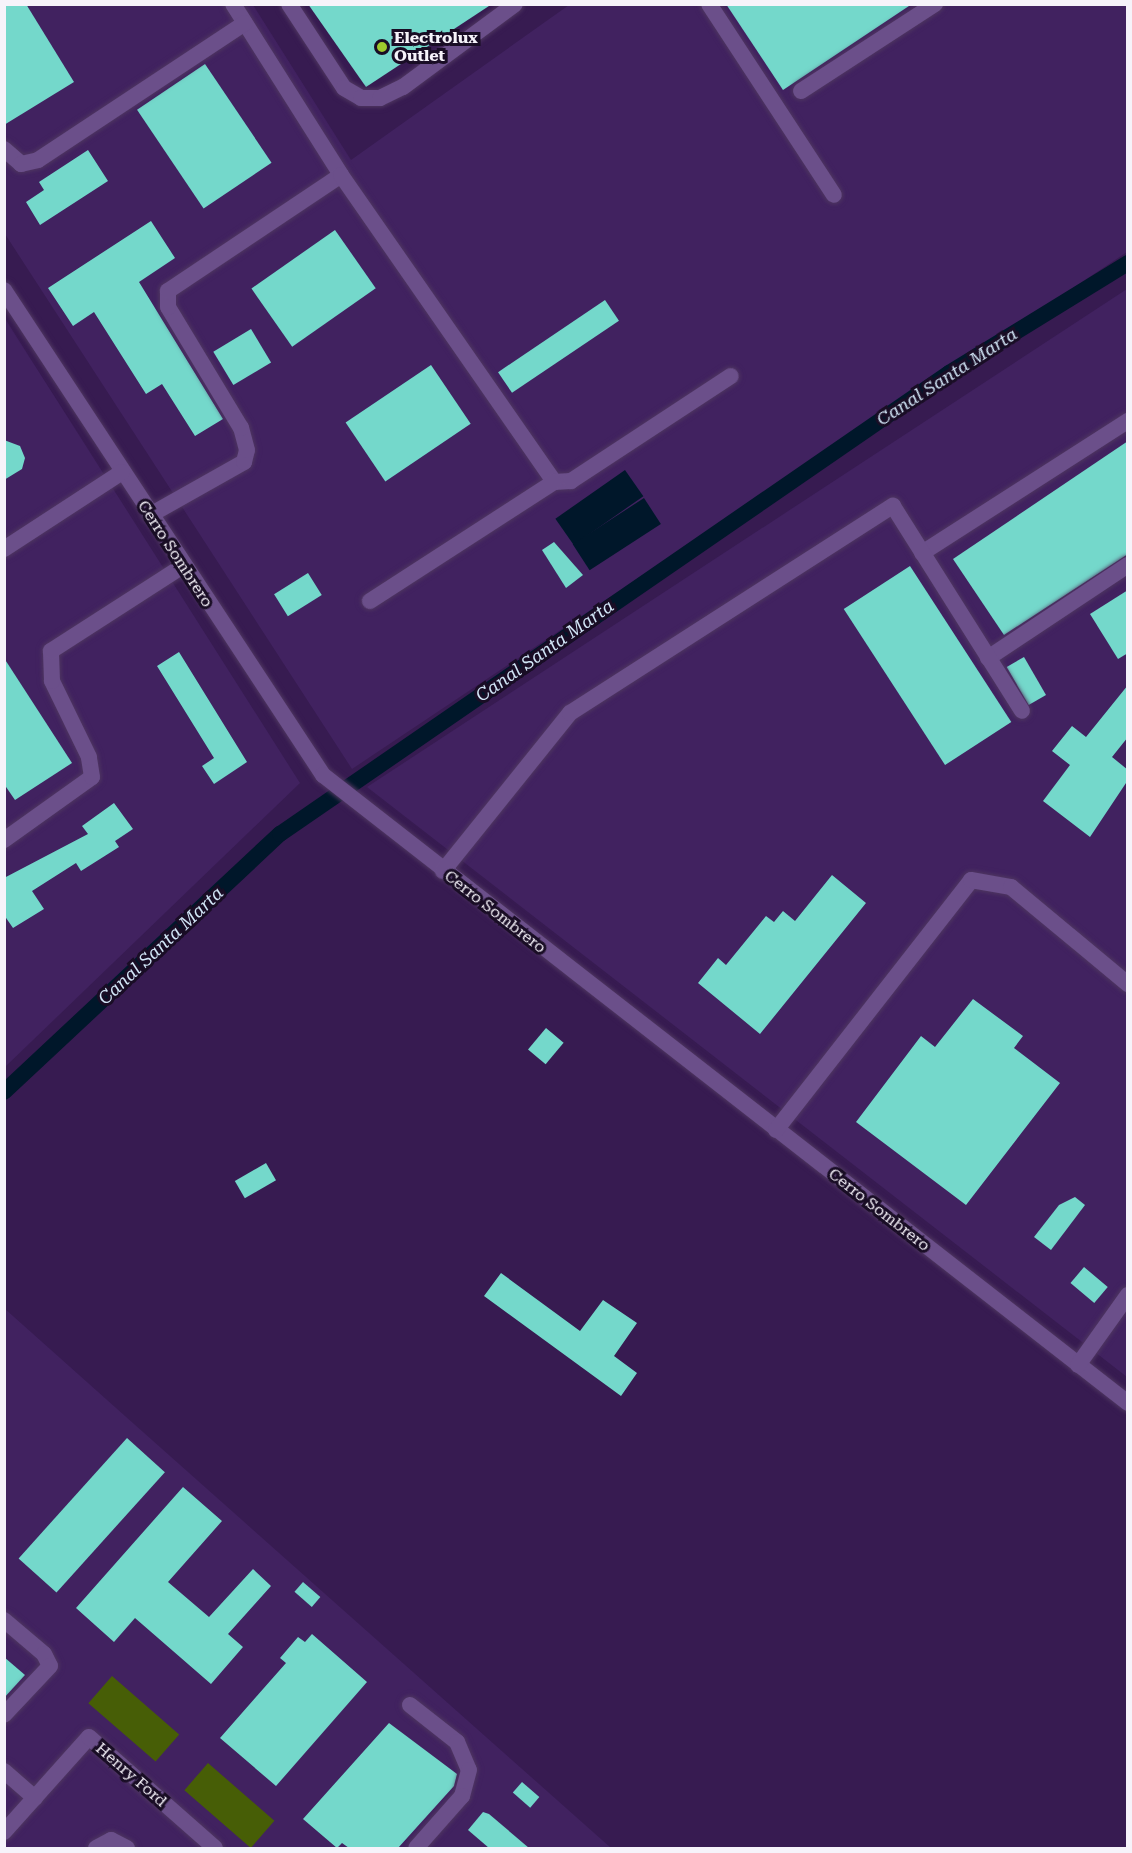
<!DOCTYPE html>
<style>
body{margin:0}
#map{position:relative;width:1132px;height:1853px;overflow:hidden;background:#371b51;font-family:"Roboto Serif",serif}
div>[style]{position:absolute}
.built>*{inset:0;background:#412260}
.green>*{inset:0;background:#475e06;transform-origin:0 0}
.water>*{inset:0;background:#00172a;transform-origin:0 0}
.canal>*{height:16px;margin:-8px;padding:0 8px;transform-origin:8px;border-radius:8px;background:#00172a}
.building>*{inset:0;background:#74d8cb;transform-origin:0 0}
.roads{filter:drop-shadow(0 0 2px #4e3660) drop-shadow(0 0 2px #4e3660)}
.minor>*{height:16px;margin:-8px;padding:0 8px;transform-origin:8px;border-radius:8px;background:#6b4f8a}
.dots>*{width:16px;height:16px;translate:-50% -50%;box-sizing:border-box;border:3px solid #190d25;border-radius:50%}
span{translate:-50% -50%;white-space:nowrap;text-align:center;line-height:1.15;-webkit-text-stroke:6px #190d25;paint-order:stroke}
.poi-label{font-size:16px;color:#f6f3fa;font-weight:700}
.left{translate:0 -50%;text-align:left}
.street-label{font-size:16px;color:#f6f3fa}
.water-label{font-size:18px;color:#d2e6f7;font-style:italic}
.frame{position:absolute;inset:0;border:6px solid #f6f3fa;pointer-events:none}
</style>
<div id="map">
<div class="built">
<div style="clip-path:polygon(5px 5px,253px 5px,351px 160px,569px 5px,1127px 5px,1127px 252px,352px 769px,5px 234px)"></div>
<div style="clip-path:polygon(1127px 289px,1127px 1377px,367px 787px)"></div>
<div style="clip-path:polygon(4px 317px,300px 783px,5px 1067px,4px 1067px)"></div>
<div style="clip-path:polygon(4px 1308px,125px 1416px,611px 1848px,5px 1848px)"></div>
</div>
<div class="green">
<div style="left:112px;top:1676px;width:89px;height:36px;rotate:41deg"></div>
<div style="left:208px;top:1763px;width:88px;height:36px;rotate:41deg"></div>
</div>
<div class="water">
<div style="left:625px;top:470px;width:32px;height:85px;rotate:55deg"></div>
<div style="left:644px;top:498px;width:31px;height:85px;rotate:57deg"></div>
</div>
<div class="canal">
<div style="left:4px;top:1092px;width:378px;rotate:-43.1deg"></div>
<div style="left:280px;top:834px;width:812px;rotate:-34.57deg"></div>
<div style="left:949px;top:373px;width:210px;rotate:-31.6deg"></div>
</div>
<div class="building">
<div style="clip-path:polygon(4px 4px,26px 4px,74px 82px,4px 125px)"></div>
<div style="clip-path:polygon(308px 4px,492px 4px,366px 87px)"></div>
<div style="clip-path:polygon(726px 4px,912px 4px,783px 90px)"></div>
<div style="left:205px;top:64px;width:119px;height:82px;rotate:56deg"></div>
<div style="clip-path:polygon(88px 150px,108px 181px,40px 225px,26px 202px,44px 190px,39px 182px)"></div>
<div style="clip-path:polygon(151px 221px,175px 258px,139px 282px,223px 419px,195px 436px,162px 384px,146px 394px,94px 312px,73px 326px,48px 288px)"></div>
<div style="left:335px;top:230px;width:71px;height:102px;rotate:55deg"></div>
<div style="left:605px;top:300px;width:25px;height:129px;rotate:56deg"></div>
<div style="left:251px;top:329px;width:39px;height:44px;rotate:59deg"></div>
<div style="left:431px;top:365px;width:71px;height:103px;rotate:56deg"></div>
<div style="clip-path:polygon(4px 440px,20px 446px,25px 458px,22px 469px,4px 480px)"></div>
<div style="clip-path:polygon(1128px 441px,1128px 554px,1004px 635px,953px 559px)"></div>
<div style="clip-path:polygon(554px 542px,583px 575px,566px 588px,542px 550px)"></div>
<div style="left:910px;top:566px;width:186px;height:79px;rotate:57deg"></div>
<div style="left:308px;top:573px;width:26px;height:40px;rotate:58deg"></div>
<div style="clip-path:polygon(1128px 590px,1128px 653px,1118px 659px,1090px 614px)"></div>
<div style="clip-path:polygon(179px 652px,247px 762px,214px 784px,202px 766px,214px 758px,157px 666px)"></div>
<div style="left:1024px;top:657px;width:44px;height:20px;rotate:60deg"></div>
<div style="clip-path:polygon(4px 658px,72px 763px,15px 800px,4px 784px)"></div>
<div style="clip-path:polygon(1128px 685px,1128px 737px,1112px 757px,1128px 770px,1128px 780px,1090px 837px,1043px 801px,1070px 765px,1052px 751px,1072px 726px,1086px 737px)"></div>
<div style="clip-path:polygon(114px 803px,133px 829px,115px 841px,119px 847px,81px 871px,76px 863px,32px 891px,44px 909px,13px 928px,4px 915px,4px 878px,88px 834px,82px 826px)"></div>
<div style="clip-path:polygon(832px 875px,866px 903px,760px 1034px,698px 983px,718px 958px,726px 965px,766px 916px,774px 922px,783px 911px,795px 921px)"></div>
<div style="clip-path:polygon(973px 999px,1023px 1036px,1014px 1048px,1060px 1083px,966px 1205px,856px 1122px,921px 1036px,935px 1047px)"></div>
<div style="left:546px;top:1028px;width:23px;height:28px;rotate:40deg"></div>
<div style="left:266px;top:1163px;width:20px;height:36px;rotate:60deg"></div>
<div style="clip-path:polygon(1075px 1197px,1085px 1205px,1051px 1250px,1034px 1237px,1059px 1205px)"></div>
<div style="left:1084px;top:1267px;width:31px;height:21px;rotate:40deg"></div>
<div style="clip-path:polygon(501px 1273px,580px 1331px,603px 1300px,637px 1323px,614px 1356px,637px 1373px,621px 1396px,484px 1296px)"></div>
<div style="left:127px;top:1438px;width:51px;height:162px;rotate:42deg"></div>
<div style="clip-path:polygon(183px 1487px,222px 1521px,168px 1582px,209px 1617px,253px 1569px,271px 1586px,228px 1634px,243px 1647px,211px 1684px,135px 1618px,114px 1642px,76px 1608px)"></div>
<div style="left:303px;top:1582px;width:23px;height:13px;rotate:41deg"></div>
<div style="clip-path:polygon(312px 1634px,367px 1682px,276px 1786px,220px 1738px,286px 1663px,280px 1658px,298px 1637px,305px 1642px)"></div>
<div style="clip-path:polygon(4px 1657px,25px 1675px,4px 1698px)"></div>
<div style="clip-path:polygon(389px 1723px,457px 1774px,454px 1786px,398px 1848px,349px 1848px,342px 1843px,337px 1848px,303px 1819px)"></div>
<div style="left:522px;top:1782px;width:23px;height:14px;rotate:41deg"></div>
<div style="clip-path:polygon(483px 1812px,489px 1814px,529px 1848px,489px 1848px,468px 1830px)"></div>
</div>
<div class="roads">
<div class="minor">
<div style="left:233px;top:4px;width:202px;rotate:57.7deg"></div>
<div style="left:289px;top:4px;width:100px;rotate:56.8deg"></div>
<div style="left:344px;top:88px;width:20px;rotate:30deg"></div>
<div style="left:361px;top:98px;width:19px"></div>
<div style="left:380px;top:98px;width:25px;rotate:-26deg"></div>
<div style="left:403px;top:87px;width:139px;rotate:-36.5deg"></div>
<div style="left:709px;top:4px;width:228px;rotate:56.8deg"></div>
<div style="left:801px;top:91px;width:160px;rotate:-33deg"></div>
<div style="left:4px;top:149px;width:23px;rotate:41deg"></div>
<div style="left:21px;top:164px;width:17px;rotate:-13deg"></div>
<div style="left:38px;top:160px;width:248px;rotate:-33.5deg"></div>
<div style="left:4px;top:290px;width:581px;rotate:56.67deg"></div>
<div style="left:323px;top:775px;width:1021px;rotate:37.96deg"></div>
<div style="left:150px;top:515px;width:108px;rotate:-29.4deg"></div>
<div style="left:244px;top:462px;width:12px;rotate:-76deg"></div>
<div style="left:247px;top:450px;width:23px;rotate:-105deg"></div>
<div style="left:241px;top:428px;width:141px;rotate:-121.1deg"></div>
<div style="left:168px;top:307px;width:16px;rotate:-90deg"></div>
<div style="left:168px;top:291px;width:208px;rotate:-33.8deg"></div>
<div style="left:341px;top:175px;width:374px;rotate:55.2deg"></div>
<div style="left:554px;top:482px;width:17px;rotate:-3deg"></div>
<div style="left:571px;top:481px;width:191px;rotate:-33.3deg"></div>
<div style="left:4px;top:549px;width:141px;rotate:-33.1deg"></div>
<div style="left:922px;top:553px;width:245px;rotate:-32.7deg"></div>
<div style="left:370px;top:601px;width:219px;rotate:-32.9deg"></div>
<div style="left:988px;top:658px;width:168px;rotate:-33.6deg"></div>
<div style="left:4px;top:840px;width:108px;rotate:-35.6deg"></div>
<div style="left:92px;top:777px;width:20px;rotate:-99deg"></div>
<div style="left:89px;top:757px;width:85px;rotate:-116deg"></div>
<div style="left:52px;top:681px;width:30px;rotate:-92deg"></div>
<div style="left:51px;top:651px;width:157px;rotate:-32.8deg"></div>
<div style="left:443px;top:871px;width:203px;rotate:-51.2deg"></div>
<div style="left:570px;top:713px;width:384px;rotate:-32.7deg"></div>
<div style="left:893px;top:506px;width:242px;rotate:57.8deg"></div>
<div style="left:776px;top:1130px;width:317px;rotate:-52deg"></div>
<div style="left:971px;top:880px;width:41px;rotate:9.9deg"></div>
<div style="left:1011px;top:887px;width:152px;rotate:39.7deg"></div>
<div style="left:1078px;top:1365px;width:86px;rotate:-54.5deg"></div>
<div style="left:4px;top:1620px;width:52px;rotate:40.4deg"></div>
<div style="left:44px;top:1654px;width:13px;rotate:63deg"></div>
<div style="left:50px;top:1666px;width:67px;rotate:133.2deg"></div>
<div style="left:410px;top:1705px;width:60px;rotate:38.2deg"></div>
<div style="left:457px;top:1742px;width:30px;rotate:67deg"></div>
<div style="left:469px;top:1770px;width:27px;rotate:105deg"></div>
<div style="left:462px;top:1796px;width:69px;rotate:131.5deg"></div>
<div style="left:4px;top:1771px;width:41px;rotate:41.1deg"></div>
<div style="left:4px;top:1832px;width:127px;rotate:-48.2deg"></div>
<div style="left:89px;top:1737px;width:168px;rotate:41.4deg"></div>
<div style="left:96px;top:1848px;width:17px;rotate:-28deg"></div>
<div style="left:111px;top:1840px;width:18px;rotate:27deg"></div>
</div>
</div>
<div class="dots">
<div style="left:382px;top:47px;background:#9eca2e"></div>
</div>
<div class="poi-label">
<span class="left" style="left:394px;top:47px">Electrolux<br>Outlet</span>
</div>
<div class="street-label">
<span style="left:175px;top:554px;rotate:57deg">Cerro Sombrero</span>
<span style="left:495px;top:912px;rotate:38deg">Cerro Sombrero</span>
<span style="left:879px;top:1210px;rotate:38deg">Cerro Sombrero</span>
<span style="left:131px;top:1775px;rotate:41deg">Henry Ford</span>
</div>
<div class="water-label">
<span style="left:947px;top:377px;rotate:-33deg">Canal Santa Marta</span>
<span style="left:545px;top:651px;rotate:-35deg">Canal Santa Marta</span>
<span style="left:161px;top:946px;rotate:-43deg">Canal Santa Marta</span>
</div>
<div class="frame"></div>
</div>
